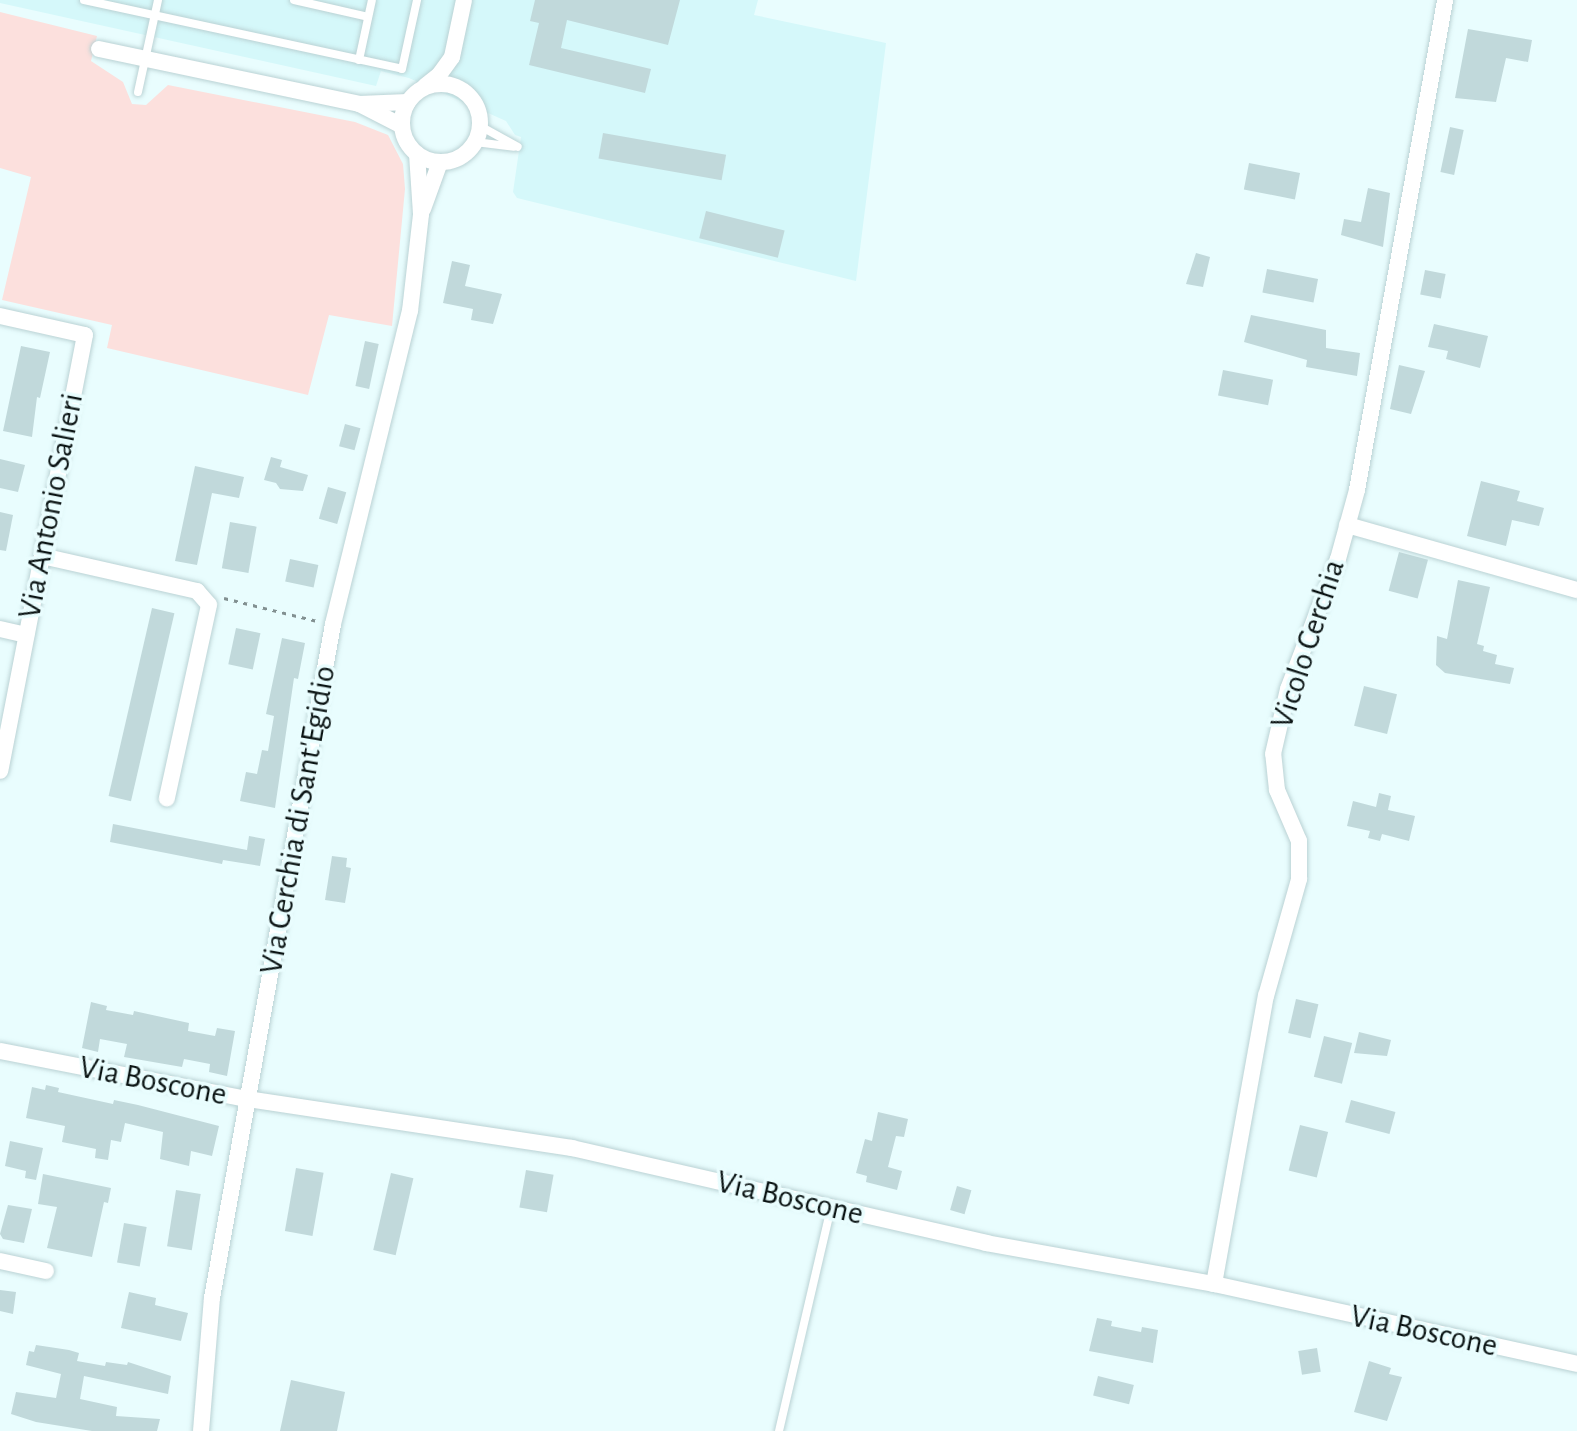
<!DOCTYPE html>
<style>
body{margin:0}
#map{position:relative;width:1577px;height:1431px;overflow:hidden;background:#e9fdfe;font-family:"Alegreya Sans",sans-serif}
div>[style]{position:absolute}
.built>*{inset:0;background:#d5f8fa}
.green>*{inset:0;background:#fce0dd}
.building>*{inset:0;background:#c1d9db;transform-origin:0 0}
.path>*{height:3px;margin-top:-1.5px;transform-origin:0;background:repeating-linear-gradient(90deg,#829091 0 4px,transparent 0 10px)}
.roads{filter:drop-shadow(0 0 2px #bad2d4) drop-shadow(0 0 2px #bad2d4)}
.service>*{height:8px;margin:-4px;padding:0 4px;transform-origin:4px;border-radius:4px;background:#fff}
.minor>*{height:16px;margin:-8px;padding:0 8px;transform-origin:8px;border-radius:8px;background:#fff}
.minor>.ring{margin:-8px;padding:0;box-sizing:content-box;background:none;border:16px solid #fff;border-radius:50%}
span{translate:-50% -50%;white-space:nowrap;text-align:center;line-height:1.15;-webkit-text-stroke:7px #e9fdfe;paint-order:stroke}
.street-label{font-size:32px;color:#0b1414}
</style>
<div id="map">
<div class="built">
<div style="clip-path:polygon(0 0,758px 0,754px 15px,886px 43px,856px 281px,517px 198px,513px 192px,521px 137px,515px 135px,506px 121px,409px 78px,381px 71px,376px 86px,0 3px)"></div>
</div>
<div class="green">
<div style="clip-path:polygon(0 12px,97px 36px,91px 61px,123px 82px,132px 104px,146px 105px,168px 85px,355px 122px,388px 135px,403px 164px,405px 189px,392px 326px,329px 315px,308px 395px,107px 348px,112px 325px,2px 300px,31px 177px,0 168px)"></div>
</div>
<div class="building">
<div style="clip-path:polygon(535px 0,680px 0,668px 45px,567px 20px,561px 48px,651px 69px,645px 93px,529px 65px,539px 23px,530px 21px)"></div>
<div style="clip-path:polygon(1468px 29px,1532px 40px,1528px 62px,1506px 58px,1496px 102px,1455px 98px)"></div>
<div style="left:1450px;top:127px;width:14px;height:46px;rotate:12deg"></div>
<div style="left:603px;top:133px;width:125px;height:26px;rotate:10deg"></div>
<div style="left:1249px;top:163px;width:52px;height:27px;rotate:11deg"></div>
<div style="clip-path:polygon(1368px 188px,1390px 193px,1383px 247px,1341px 235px,1344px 219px,1361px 222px)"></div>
<div style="left:706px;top:211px;width:81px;height:28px;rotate:14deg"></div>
<div style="clip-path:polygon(1196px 253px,1210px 257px,1203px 287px,1186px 284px)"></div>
<div style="clip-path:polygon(452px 261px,470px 265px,465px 286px,502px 294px,493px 324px,471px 320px,473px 309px,443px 303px)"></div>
<div style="left:1267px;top:269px;width:52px;height:24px;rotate:11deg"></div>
<div style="left:1425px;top:270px;width:21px;height:25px;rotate:11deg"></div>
<div style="clip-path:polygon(1251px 315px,1326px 330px,1326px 348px,1360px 353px,1357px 376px,1306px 367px,1307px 360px,1244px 342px)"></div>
<div style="clip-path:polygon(1434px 324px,1488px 336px,1480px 368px,1446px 359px,1448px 351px,1428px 347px)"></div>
<div style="left:365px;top:341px;width:14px;height:46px;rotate:12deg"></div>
<div style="clip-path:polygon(21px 346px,50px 352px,40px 398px,37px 397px,32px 437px,3px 431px)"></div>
<div style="clip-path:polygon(1399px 365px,1425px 371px,1411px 414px,1390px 409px)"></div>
<div style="left:1223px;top:370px;width:51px;height:26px;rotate:11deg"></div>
<div style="left:345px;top:424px;width:16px;height:23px;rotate:15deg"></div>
<div style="clip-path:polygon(271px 457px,282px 460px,280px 467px,308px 475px,303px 491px,280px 489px,276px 483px,264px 480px)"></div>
<div style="clip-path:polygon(0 459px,25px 465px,18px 492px,0 488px)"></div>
<div style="clip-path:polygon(195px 466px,244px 477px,239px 498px,212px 493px,197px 565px,175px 561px)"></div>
<div style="clip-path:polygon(1481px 481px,1520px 491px,1517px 501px,1544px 508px,1539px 526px,1512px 520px,1506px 546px,1467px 536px)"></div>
<div style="left:328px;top:487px;width:19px;height:33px;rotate:16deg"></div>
<div style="clip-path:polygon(0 512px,13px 515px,6px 551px,0 550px)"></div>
<div style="left:230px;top:522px;width:27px;height:47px;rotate:10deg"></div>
<div style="left:1399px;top:552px;width:30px;height:40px;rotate:15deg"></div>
<div style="left:290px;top:559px;width:29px;height:23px;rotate:12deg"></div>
<div style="clip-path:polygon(1458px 580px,1490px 587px,1477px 644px,1484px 646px,1483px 651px,1497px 655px,1495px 664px,1514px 668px,1510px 684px,1445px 673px,1436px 665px,1437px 636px,1447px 639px)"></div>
<div style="left:152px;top:608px;width:23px;height:193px;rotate:13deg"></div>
<div style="left:236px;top:628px;width:25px;height:37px;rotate:12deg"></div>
<div style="clip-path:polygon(282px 638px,305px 643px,298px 679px,294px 678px,275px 808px,240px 801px,246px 772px,257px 774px,262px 750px,268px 751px,274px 716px,266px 714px)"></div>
<div style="left:1364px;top:686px;width:34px;height:41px;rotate:14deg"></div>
<div style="clip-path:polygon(1379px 793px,1391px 796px,1388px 810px,1415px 816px,1409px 841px,1382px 834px,1380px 841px,1368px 838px,1370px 831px,1347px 826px,1353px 801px,1376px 807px)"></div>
<div style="clip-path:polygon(113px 824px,247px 850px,249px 836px,265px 839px,260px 866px,223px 860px,222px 864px,110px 842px)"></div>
<div style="clip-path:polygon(332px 856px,347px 858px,346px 867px,351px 868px,345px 903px,325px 900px)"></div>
<div style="left:1296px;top:999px;width:23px;height:35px;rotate:13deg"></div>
<div style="clip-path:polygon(91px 1002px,107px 1006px,106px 1010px,133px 1015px,134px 1011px,189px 1023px,188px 1031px,215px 1036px,217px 1028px,235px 1031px,227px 1076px,209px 1072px,210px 1064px,184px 1059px,182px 1067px,124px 1057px,127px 1044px,100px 1039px,98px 1052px,82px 1048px)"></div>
<div style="clip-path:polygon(1359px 1032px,1391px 1040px,1387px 1056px,1354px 1053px)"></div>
<div style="left:1324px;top:1036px;width:29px;height:42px;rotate:14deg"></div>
<div style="clip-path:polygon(46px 1085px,59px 1088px,58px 1092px,113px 1104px,114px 1100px,138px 1105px,219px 1126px,212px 1156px,191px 1151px,189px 1166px,160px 1159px,163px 1132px,125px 1123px,121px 1142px,111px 1140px,108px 1160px,95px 1158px,96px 1149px,62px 1142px,65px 1126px,26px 1118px,32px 1087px,45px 1090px)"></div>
<div style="left:1351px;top:1100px;width:46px;height:23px;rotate:15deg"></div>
<div style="clip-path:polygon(878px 1112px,908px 1119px,904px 1137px,896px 1136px,888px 1167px,902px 1171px,897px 1190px,866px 1182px,867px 1176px,856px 1173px,865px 1139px,872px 1141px)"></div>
<div style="left:1300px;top:1125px;width:29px;height:47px;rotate:14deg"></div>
<div style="clip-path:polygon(10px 1141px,43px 1148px,36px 1180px,25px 1178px,26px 1171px,5px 1166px)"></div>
<div style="left:296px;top:1168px;width:28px;height:64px;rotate:10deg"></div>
<div style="left:526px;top:1170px;width:28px;height:38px;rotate:10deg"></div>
<div style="left:391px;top:1173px;width:23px;height:79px;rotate:13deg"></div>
<div style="clip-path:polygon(43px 1174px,111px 1188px,108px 1203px,104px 1202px,92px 1257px,47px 1248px,57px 1207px,38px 1204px)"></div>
<div style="left:957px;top:1186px;width:15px;height:25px;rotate:16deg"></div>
<div style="left:176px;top:1190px;width:25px;height:57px;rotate:9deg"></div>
<div style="clip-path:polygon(8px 1205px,32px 1209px,24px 1243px,3px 1239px,0 1234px)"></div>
<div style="left:124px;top:1223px;width:23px;height:40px;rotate:10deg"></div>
<div style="clip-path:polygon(0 1290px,16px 1292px,13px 1314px,0 1311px)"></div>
<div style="clip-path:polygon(129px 1292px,156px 1298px,155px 1305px,188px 1313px,181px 1341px,121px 1328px)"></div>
<div style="clip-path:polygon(1097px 1318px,1112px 1321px,1111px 1326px,1141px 1332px,1142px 1327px,1158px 1330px,1153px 1363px,1089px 1351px)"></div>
<div style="clip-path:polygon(36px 1345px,69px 1350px,79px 1353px,77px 1361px,105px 1366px,106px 1362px,127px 1365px,128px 1362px,171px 1376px,168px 1394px,84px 1376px,80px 1399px,117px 1407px,116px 1416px,160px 1419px,157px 1431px,92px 1431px,36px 1422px,11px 1414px,16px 1392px,56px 1398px,61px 1374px,26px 1365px,29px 1351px,34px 1352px)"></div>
<div style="left:1317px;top:1348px;width:24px;height:19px;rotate:81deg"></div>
<div style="clip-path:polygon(1369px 1361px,1391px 1368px,1389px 1374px,1402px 1377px,1387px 1421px,1354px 1412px)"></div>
<div style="left:1098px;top:1376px;width:37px;height:20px;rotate:14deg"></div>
<div style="clip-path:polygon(291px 1380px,345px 1392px,337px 1431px,280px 1431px)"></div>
</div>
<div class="path">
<div style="left:224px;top:598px;width:96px;rotate:13.9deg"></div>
</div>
<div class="roads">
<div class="service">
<div style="left:84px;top:0;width:325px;rotate:12.2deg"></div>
<div style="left:402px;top:69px;width:71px;rotate:-77.7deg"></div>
<div style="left:294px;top:0;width:76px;rotate:12.9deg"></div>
<div style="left:359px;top:60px;width:61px;rotate:-77.8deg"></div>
<div style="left:138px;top:92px;width:94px;rotate:-77.7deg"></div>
<div style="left:480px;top:126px;width:43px;rotate:28.9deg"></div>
<div style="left:475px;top:142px;width:39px;rotate:7deg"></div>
<div style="left:779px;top:1431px;width:230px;rotate:-76.9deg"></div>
</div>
<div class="minor">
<div style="left:99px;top:49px;width:266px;rotate:11.9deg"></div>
<div style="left:359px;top:104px;width:49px;rotate:-2.3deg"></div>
<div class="ring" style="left:402px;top:84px;width:62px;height:62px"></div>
<div style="left:425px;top:86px;width:18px;rotate:-38deg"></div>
<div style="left:439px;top:75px;width:22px;rotate:-54deg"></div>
<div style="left:452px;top:57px;width:58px;rotate:-78.1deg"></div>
<div style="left:361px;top:105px;width:46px;rotate:27.1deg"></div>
<div style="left:423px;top:209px;width:50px;rotate:-70.1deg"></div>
<div style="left:0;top:316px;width:87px;rotate:12.6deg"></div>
<div style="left:85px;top:335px;width:444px;rotate:101deg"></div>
<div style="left:1347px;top:525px;width:239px;rotate:15.8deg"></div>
<div style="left:42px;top:556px;width:159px;rotate:12.7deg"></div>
<div style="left:197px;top:591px;width:18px;rotate:49deg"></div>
<div style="left:209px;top:605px;width:198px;rotate:102.3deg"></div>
<div style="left:0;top:629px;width:27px;rotate:13deg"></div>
<div style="left:0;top:1051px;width:253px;rotate:11deg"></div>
<div style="left:248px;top:1099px;width:328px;rotate:8.6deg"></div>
<div style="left:572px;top:1148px;width:425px;rotate:12.9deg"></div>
<div style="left:986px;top:1243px;width:232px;rotate:10.2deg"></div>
<div style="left:1214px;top:1284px;width:372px;rotate:12.4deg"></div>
<div style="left:0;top:1261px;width:47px;rotate:12.3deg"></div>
<div style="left:1214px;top:1284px;width:293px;rotate:-79.8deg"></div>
<div style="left:1266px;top:996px;width:122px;rotate:-74.2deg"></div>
<div style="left:1299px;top:879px;width:38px;rotate:-90deg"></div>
<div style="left:1299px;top:841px;width:56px;rotate:-113.3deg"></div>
<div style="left:1277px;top:790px;width:36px;rotate:-96deg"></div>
<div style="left:1273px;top:754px;width:67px;rotate:-77deg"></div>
<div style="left:1288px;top:689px;width:139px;rotate:-69deg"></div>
<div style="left:1338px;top:559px;width:72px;rotate:-74.6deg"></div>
<div style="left:1357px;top:490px;width:498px;rotate:-79.8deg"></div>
<div style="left:201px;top:1431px;width:133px;rotate:-85.3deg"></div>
<div style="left:212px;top:1298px;width:685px;rotate:-79.82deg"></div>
<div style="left:333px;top:624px;width:322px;rotate:-76.2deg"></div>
<div style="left:410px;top:311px;width:98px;rotate:-83.5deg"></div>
<div style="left:421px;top:214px;width:60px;rotate:-93.8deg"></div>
</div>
</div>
<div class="street-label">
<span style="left:51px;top:506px;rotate:-79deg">Via Antonio Salieri</span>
<span style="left:1308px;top:644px;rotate:-72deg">Vicolo Cerchia</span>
<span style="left:298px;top:820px;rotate:-80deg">Via Cerchia di Sant'Egidio</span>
<span style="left:153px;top:1081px;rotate:11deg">Via Boscone</span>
<span style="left:790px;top:1198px;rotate:13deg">Via Boscone</span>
<span style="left:1424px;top:1331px;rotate:12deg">Via Boscone</span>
</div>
</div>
